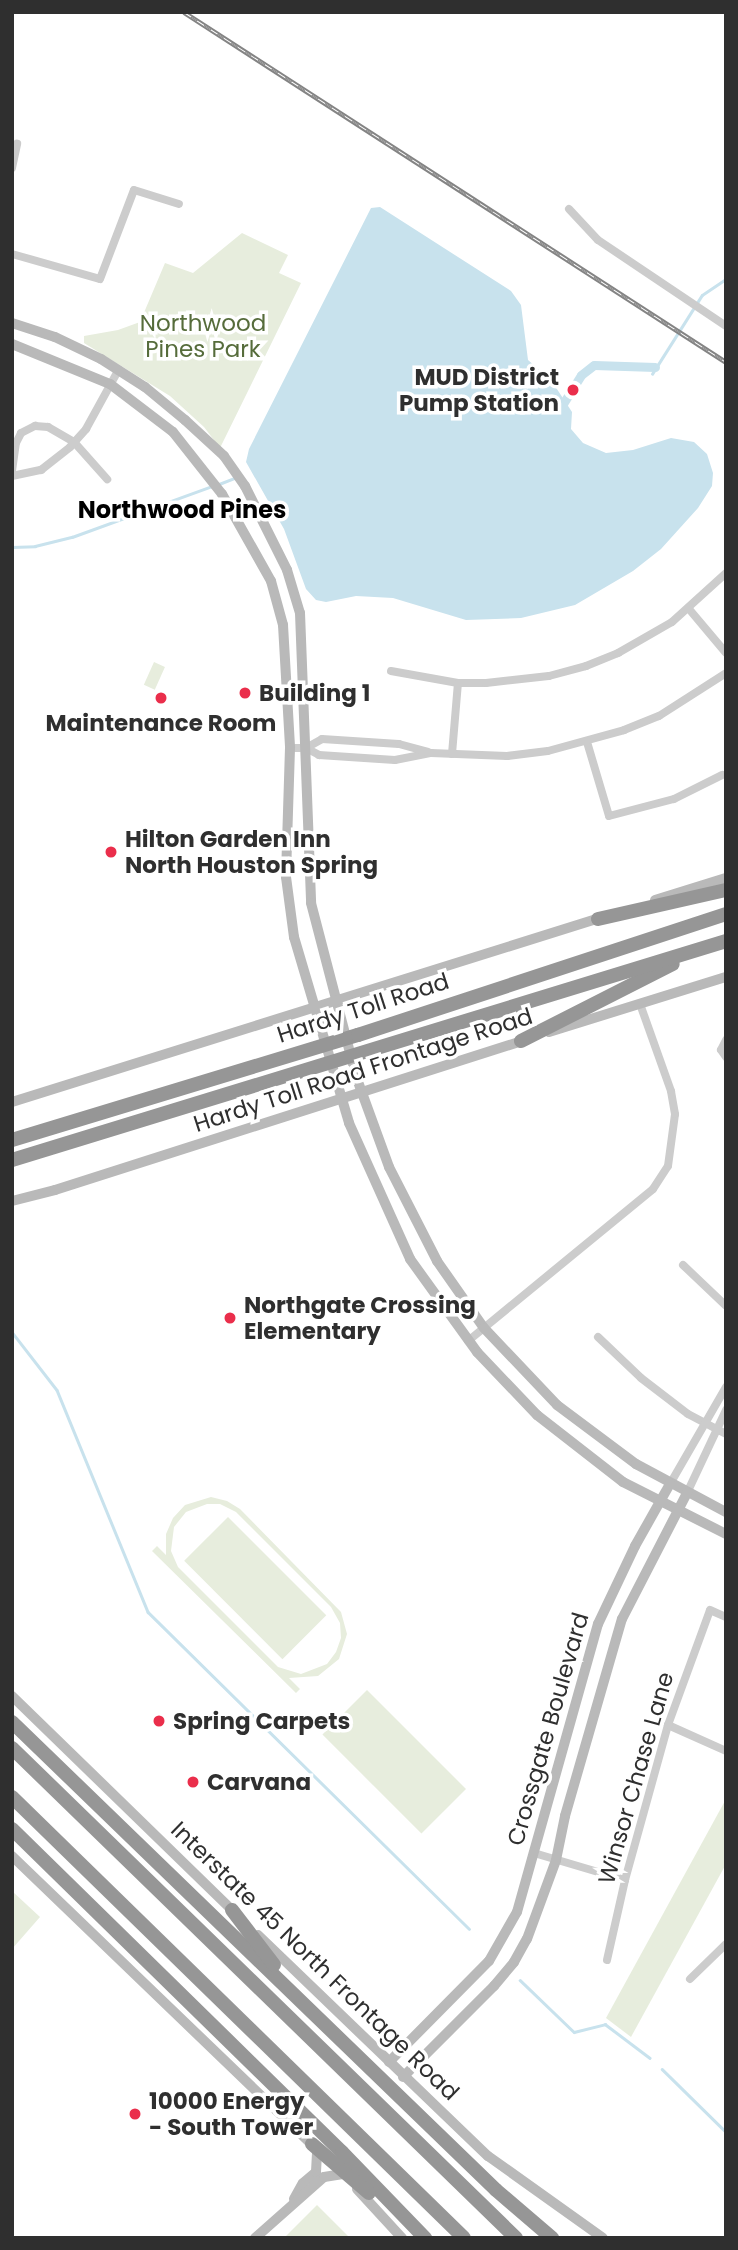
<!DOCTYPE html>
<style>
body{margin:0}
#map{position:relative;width:738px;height:2250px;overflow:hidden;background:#fff;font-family:Poppins,sans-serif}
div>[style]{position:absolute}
.green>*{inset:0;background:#e7eddd;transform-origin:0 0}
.water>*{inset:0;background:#c8e2ed}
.stream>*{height:2.5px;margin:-1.25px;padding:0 1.25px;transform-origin:1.25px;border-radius:1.25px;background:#c8e2ed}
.canal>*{height:9px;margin:-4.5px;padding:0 4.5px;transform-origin:4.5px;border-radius:4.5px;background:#c8e2ed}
.street>*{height:8px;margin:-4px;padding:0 4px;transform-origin:4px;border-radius:4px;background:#ccc}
.secondary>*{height:10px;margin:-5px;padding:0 5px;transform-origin:5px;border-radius:5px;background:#b9b9b9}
.highway>*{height:14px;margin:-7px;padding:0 7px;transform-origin:7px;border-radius:7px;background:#969696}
.rail>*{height:5px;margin-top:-2.5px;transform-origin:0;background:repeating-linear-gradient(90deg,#fff 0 8px,#848484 0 16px);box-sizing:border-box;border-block:2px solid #848484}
.dots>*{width:19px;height:19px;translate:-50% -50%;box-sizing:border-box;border:4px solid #fff;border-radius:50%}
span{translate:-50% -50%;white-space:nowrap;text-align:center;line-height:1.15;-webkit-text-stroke:7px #fff;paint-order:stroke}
.park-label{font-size:23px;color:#566c3b}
.poi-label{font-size:23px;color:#2f2f2f;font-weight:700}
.right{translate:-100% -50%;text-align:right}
.left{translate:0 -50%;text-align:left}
.street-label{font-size:23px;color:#2f2f2f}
.neighbourhood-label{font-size:24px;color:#000;font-weight:700}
.frame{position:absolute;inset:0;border:14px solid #2f2f2f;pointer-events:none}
</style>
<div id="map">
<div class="green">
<div style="clip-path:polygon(242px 233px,288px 255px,279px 273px,301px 283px,220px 448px,204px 427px,170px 396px,84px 343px,84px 336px,118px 330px,140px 322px,165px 263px,193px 273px)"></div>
<div style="left:154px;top:662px;width:12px;height:25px;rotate:24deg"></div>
<div style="clip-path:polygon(evenodd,211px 1497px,227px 1501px,240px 1509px,341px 1612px,347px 1634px,339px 1659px,318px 1676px,289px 1678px,300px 1689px,296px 1693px,152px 1551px,157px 1546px,166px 1555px,166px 1534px,173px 1518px,185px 1505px,211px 1497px,207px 1504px,220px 1504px,236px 1512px,331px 1607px,340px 1623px,341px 1638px,336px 1652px,327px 1664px,301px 1674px,278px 1667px,178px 1567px,171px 1551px,174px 1527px,186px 1512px,207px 1504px)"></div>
<div style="left:228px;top:1517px;width:139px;height:62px;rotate:45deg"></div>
<div style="left:367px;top:1690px;width:140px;height:63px;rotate:45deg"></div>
<div style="clip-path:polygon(726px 1799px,726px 1864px,631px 2037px,606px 2018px)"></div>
<div style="clip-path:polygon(12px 1891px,40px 1917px,12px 1949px)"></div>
<div style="clip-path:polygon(317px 2205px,350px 2238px,284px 2238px)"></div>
</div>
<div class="water">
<div style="clip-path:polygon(380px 207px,511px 291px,521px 305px,528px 360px,551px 380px,572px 412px,571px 429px,583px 443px,606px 453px,633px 450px,671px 438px,694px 442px,707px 454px,713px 473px,712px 486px,698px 508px,661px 549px,633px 571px,575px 605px,521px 618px,466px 620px,393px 598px,356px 596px,326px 602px,316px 600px,306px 589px,284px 529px,246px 462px,249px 449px,371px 208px)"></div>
</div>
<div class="stream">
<div style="left:652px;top:374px;width:93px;rotate:-57.7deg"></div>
<div style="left:702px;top:295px;width:29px;rotate:-34deg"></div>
<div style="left:219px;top:484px;width:17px;rotate:-21deg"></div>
<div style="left:12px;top:547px;width:23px;rotate:-2deg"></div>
<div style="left:35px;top:546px;width:38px;rotate:-14deg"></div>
<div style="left:72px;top:537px;width:149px;rotate:-20deg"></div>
<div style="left:12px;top:1332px;width:73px;rotate:52.2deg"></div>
<div style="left:57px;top:1390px;width:240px;rotate:67.7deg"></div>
<div style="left:148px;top:1612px;width:451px;rotate:44.6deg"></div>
<div style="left:520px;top:1980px;width:75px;rotate:43.9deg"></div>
<div style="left:574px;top:2032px;width:32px;rotate:-14deg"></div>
<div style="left:605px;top:2024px;width:56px;rotate:37.1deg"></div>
<div style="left:662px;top:2069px;width:90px;rotate:44.5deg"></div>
</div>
<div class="canal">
<div style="left:559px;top:410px;width:41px;rotate:-57.8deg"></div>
<div style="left:581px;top:375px;width:16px;rotate:-38deg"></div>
<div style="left:594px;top:365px;width:61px;rotate:1.9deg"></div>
</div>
<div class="street">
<div style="left:12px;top:168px;width:25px;rotate:-78deg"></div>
<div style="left:569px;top:209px;width:42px;rotate:46.9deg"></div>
<div style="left:598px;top:240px;width:154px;rotate:33.9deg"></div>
<div style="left:12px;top:254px;width:91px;rotate:15.9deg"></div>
<div style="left:100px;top:279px;width:95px;rotate:-69.1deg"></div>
<div style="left:134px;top:190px;width:47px;rotate:17.3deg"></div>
<div style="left:12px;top:471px;width:28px;rotate:-82deg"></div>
<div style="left:16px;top:443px;width:11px;rotate:-63deg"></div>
<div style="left:21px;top:433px;width:16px;rotate:-27deg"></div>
<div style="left:35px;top:426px;width:13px;rotate:4deg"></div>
<div style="left:48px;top:427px;width:30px;rotate:30deg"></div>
<div style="left:74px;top:442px;width:50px;rotate:48.3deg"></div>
<div style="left:12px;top:476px;width:30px;rotate:-12deg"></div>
<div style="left:41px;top:470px;width:37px;rotate:-38deg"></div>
<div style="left:70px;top:447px;width:24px;rotate:-48deg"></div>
<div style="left:86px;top:429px;width:68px;rotate:-61.2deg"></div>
<div style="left:689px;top:609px;width:57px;rotate:49.9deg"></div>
<div style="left:391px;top:671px;width:68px;rotate:10.2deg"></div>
<div style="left:458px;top:683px;width:28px"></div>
<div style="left:486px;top:683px;width:63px;rotate:-6.3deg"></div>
<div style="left:549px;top:676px;width:38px;rotate:-15deg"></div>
<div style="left:586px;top:666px;width:35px;rotate:-22deg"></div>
<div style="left:618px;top:653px;width:62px;rotate:-29.9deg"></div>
<div style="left:672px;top:622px;width:73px;rotate:-42.2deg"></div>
<div style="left:587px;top:742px;width:77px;rotate:73.4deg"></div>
<div style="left:609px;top:816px;width:67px;rotate:-14.7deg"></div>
<div style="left:674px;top:799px;width:54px;rotate:-26.6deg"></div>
<div style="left:290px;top:748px;width:16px"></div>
<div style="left:306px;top:748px;width:15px;rotate:28deg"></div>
<div style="left:319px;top:755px;width:76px;rotate:3.8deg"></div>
<div style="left:395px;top:760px;width:37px;rotate:-11deg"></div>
<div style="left:431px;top:753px;width:76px;rotate:2.3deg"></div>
<div style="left:507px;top:756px;width:41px;rotate:-7deg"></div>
<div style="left:548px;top:751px;width:79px;rotate:-15.4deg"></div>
<div style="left:624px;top:730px;width:38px;rotate:-22deg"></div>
<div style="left:659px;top:716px;width:80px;rotate:-32.7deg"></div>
<div style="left:306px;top:748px;width:18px;rotate:-29deg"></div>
<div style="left:322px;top:739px;width:77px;rotate:3.7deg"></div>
<div style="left:399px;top:744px;width:30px;rotate:15deg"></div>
<div style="left:452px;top:754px;width:71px;rotate:-85.2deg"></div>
<div style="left:726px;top:1040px;width:11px;rotate:117deg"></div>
<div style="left:721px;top:1050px;width:9px;rotate:54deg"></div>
<div style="left:683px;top:1265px;width:59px;rotate:43.6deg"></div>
<div style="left:598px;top:1337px;width:59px;rotate:43.6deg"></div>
<div style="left:641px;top:1378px;width:59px;rotate:37.5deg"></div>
<div style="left:688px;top:1414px;width:43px;rotate:27.8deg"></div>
<div style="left:468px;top:1341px;width:239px;rotate:-39.4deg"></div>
<div style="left:653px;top:1189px;width:27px;rotate:-57deg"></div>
<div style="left:668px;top:1166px;width:52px;rotate:-82.3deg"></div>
<div style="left:675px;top:1114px;width:23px;rotate:-100deg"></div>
<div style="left:671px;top:1091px;width:92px;rotate:-109.6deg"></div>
<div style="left:670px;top:1484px;width:112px;rotate:-60deg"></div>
<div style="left:687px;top:1493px;width:92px;rotate:-64.8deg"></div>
<div style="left:668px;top:1725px;width:64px;rotate:24.1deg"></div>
<div style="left:534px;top:1853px;width:95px;rotate:16.5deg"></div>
<div style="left:607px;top:1960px;width:82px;rotate:-77.3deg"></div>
<div style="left:625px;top:1880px;width:161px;rotate:-74.5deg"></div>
<div style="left:668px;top:1725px;width:122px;rotate:-69.9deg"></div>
<div style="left:710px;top:1610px;width:17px;rotate:24deg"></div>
<div style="left:690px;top:1979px;width:50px;rotate:-44.2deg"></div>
</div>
<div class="secondary">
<div style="left:12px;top:323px;width:45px;rotate:18deg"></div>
<div style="left:55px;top:337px;width:51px;rotate:25.6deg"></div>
<div style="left:101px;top:359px;width:52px;rotate:32.5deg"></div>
<div style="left:145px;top:387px;width:52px;rotate:39.5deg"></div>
<div style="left:185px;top:420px;width:53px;rotate:42.7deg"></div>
<div style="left:224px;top:456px;width:37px;rotate:55deg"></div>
<div style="left:245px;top:486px;width:94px;rotate:63.4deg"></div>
<div style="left:287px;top:570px;width:45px;rotate:73.2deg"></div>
<div style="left:300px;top:613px;width:290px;rotate:87.8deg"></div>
<div style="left:311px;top:903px;width:182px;rotate:75.4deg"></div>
<div style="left:357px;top:1079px;width:94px;rotate:70deg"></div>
<div style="left:389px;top:1167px;width:106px;rotate:62.9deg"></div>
<div style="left:437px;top:1261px;width:82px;rotate:55deg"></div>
<div style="left:484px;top:1328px;width:106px;rotate:46.5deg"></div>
<div style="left:557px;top:1405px;width:99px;rotate:36.8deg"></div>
<div style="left:636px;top:1464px;width:102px;rotate:28.1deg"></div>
<div style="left:12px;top:344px;width:106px;rotate:22.2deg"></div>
<div style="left:110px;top:384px;width:79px;rotate:37.3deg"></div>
<div style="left:173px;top:432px;width:79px;rotate:51.7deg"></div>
<div style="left:222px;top:494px;width:100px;rotate:60.6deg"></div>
<div style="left:271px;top:581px;width:46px;rotate:74.7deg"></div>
<div style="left:283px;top:625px;width:123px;rotate:86.7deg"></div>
<div style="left:290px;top:748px;width:129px;rotate:91.8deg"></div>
<div style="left:286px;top:877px;width:61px;rotate:82.4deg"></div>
<div style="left:294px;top:937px;width:194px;rotate:73.5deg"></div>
<div style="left:349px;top:1123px;width:149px;rotate:65.8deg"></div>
<div style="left:410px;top:1259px;width:115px;rotate:54.2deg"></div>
<div style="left:477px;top:1352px;width:87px;rotate:46.4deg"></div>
<div style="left:537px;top:1415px;width:109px;rotate:37.9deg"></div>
<div style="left:623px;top:1482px;width:115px;rotate:26.8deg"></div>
<div style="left:655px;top:900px;width:74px;rotate:-17.2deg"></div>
<div style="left:549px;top:1032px;width:185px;rotate:-17.3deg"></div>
<div style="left:12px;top:1102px;width:619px;rotate:-17.38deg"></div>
<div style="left:12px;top:1201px;width:44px;rotate:-14.3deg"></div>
<div style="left:55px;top:1190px;width:496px;rotate:-17.7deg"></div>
<div style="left:12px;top:1696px;width:313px;rotate:44.2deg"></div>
<div style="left:12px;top:1856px;width:421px;rotate:43.9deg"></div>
<div style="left:258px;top:1935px;width:319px;rotate:43.9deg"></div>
<div style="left:488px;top:2156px;width:141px;rotate:35.5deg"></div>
<div style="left:389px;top:2062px;width:142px;rotate:-45.3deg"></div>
<div style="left:489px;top:1961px;width:56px;rotate:-60.3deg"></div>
<div style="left:517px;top:1912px;width:299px;rotate:-74.3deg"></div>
<div style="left:598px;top:1624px;width:86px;rotate:-64.6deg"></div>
<div style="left:635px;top:1546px;width:71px;rotate:-60.6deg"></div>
<div style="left:403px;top:2077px;width:129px;rotate:-45deg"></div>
<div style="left:494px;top:1986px;width:31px;rotate:-50deg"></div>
<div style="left:514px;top:1962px;width:26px;rotate:-61deg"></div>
<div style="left:527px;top:1939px;width:84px;rotate:-69.8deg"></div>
<div style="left:556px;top:1860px;width:45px;rotate:-78.4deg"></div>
<div style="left:565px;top:1816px;width:205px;rotate:-73.9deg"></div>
<div style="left:622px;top:1619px;width:142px;rotate:-62.7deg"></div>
<div style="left:357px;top:2189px;width:67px;rotate:47.4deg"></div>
<div style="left:294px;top:2199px;width:18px;rotate:-61deg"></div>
<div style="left:303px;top:2183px;width:17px;rotate:-40deg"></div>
<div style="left:316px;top:2172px;width:22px;rotate:-87deg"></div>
<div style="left:255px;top:2238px;width:92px;rotate:-41.5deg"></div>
<div style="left:324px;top:2177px;width:19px;rotate:-9deg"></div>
</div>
<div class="highway">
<div style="left:598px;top:919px;width:131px;rotate:-12.8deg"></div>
<div style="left:521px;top:1041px;width:170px;rotate:-26.9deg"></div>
<div style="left:12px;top:1140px;width:362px;rotate:-16.9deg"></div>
<div style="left:358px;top:1035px;width:387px;rotate:-18.2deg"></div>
<div style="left:12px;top:1160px;width:747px;rotate:-17.05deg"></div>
<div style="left:12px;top:1722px;width:673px;rotate:44.04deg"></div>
<div style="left:496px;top:2190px;width:74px;rotate:40.6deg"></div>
<div style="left:12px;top:1748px;width:703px;rotate:44.19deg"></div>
<div style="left:12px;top:1797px;width:631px;rotate:44.29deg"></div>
<div style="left:12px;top:1829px;width:462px;rotate:44.4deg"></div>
<div style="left:342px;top:2152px;width:120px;rotate:46deg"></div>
<div style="left:232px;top:1910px;width:69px;rotate:52.6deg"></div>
<div style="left:312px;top:2144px;width:75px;rotate:40.7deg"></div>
</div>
<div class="rail">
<div style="left:184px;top:12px;width:645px;rotate:32.85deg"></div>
</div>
<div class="dots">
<div style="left:573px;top:390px;background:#ea2e4b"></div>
<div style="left:245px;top:693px;background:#ea2e4b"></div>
<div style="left:161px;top:698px;background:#ea2e4b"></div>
<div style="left:111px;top:852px;background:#ea2e4b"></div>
<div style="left:230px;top:1318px;background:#ea2e4b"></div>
<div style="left:159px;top:1721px;background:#ea2e4b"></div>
<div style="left:193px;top:1782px;background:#ea2e4b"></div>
<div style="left:135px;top:2114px;background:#ea2e4b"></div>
</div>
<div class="park-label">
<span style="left:203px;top:336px">Northwood<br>Pines Park</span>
</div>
<div class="poi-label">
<span class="right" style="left:559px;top:390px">MUD District<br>Pump Station</span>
<span class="left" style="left:259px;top:693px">Building 1</span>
<span style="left:161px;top:723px">Maintenance Room</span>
<span class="left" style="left:125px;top:852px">Hilton Garden Inn<br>North Houston Spring</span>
<span class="left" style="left:244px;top:1318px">Northgate Crossing<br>Elementary</span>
<span class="left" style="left:173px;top:1721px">Spring Carpets</span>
<span class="left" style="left:207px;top:1782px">Carvana</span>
<span class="left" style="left:149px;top:2114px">10000 Energy<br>- South Tower</span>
</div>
<div class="street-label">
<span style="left:363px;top:1008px;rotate:-18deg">Hardy Toll Road</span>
<span style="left:363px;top:1070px;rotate:-18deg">Hardy Toll Road Frontage Road</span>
<span style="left:548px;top:1729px;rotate:-74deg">Crossgate Boulevard</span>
<span style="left:636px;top:1778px;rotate:-74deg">Winsor Chase Lane</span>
<span style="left:315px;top:1961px;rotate:44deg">Interstate 45 North Frontage Road</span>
</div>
<div class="neighbourhood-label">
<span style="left:182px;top:510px">Northwood Pines</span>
</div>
<div class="frame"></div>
</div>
